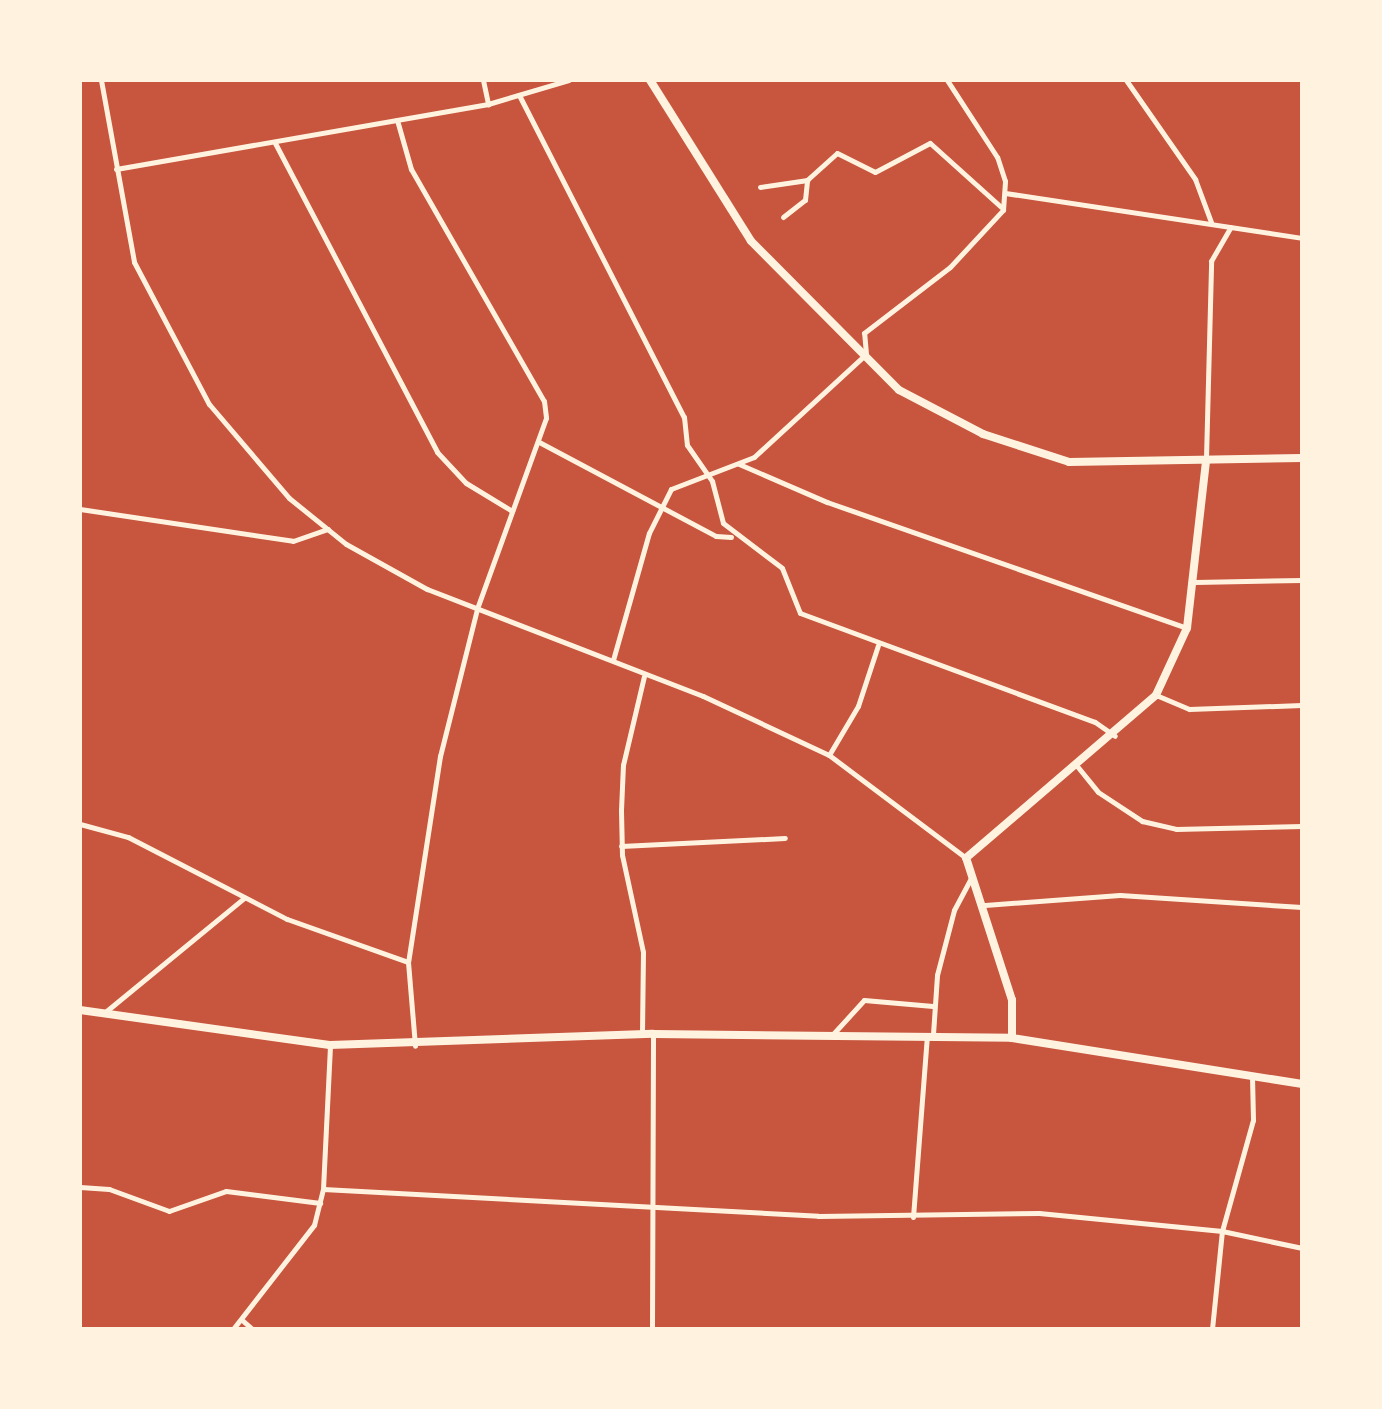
<!DOCTYPE html>
<style>
body{margin:0}
#map{position:relative;width:1382px;height:1409px;overflow:hidden;background:#c8553d;font-family:Rubik,sans-serif}
div>[style]{position:absolute}
.minor>*{height:5px;margin:-2.5px;padding:0 2.5px;transform-origin:2.5px;border-radius:2.5px;background:#fff3e0}
.tertiary>*{height:8px;margin:-4px;padding:0 4px;transform-origin:4px;border-radius:4px;background:#fff3e0}
span{translate:-50% -50%;white-space:nowrap;text-align:center;line-height:1.15;-webkit-text-stroke:9px #fff3e0;paint-order:stroke}
.frame{position:absolute;inset:0;border:82px solid #fff3e0;pointer-events:none}
</style>
<div id="map">
<div class="minor">
<div style="left:101px;top:80px;width:185px;rotate:79.7deg"></div>
<div style="left:134px;top:262px;width:161px;rotate:62.2deg"></div>
<div style="left:209px;top:404px;width:123px;rotate:49.6deg"></div>
<div style="left:289px;top:498px;width:73px;rotate:38.9deg"></div>
<div style="left:346px;top:544px;width:93px;rotate:29.1deg"></div>
<div style="left:427px;top:589px;width:296px;rotate:21.2deg"></div>
<div style="left:703px;top:696px;width:139px;rotate:25.1deg"></div>
<div style="left:829px;top:755px;width:171px;rotate:36.9deg"></div>
<div style="left:483px;top:80px;width:25px;rotate:78deg"></div>
<div style="left:1126px;top:80px;width:121px;rotate:55.1deg"></div>
<div style="left:1195px;top:179px;width:46px;rotate:69.6deg"></div>
<div style="left:519px;top:95px;width:362px;rotate:62.9deg"></div>
<div style="left:684px;top:417px;width:28px;rotate:84deg"></div>
<div style="left:687px;top:445px;width:44px;rotate:55.2deg"></div>
<div style="left:712px;top:481px;width:43px;rotate:75.3deg"></div>
<div style="left:723px;top:523px;width:74px;rotate:37.3deg"></div>
<div style="left:782px;top:568px;width:48px;rotate:68.2deg"></div>
<div style="left:800px;top:613px;width:314px;rotate:20.3deg"></div>
<div style="left:1095px;top:722px;width:24px;rotate:35deg"></div>
<div style="left:397px;top:120px;width:51px;rotate:74.1deg"></div>
<div style="left:411px;top:169px;width:267px;rotate:60.2deg"></div>
<div style="left:544px;top:401px;width:17px;rotate:83deg"></div>
<div style="left:546px;top:418px;width:203px;rotate:109.9deg"></div>
<div style="left:477px;top:609px;width:152px;rotate:104.1deg"></div>
<div style="left:440px;top:756px;width:208px;rotate:98.8deg"></div>
<div style="left:408px;top:962px;width:84px;rotate:85.2deg"></div>
<div style="left:275px;top:143px;width:349px;rotate:62.3deg"></div>
<div style="left:437px;top:452px;width:42px;rotate:46.9deg"></div>
<div style="left:466px;top:483px;width:54px;rotate:31.3deg"></div>
<div style="left:116px;top:169px;width:378px;rotate:-9.9deg"></div>
<div style="left:488px;top:104px;width:84px;rotate:-16.5deg"></div>
<div style="left:760px;top:187px;width:48px;rotate:-8.5deg"></div>
<div style="left:1005px;top:193px;width:300px;rotate:8.6deg"></div>
<div style="left:783px;top:217px;width:28px;rotate:-38deg"></div>
<div style="left:805px;top:200px;width:20px;rotate:-84deg"></div>
<div style="left:807px;top:180px;width:40px;rotate:-42deg"></div>
<div style="left:837px;top:153px;width:42px;rotate:26.6deg"></div>
<div style="left:875px;top:172px;width:62px;rotate:-27.8deg"></div>
<div style="left:930px;top:143px;width:96px;rotate:42deg"></div>
<div style="left:539px;top:442px;width:200px;rotate:28deg"></div>
<div style="left:716px;top:536px;width:15px;rotate:4deg"></div>
<div style="left:1206px;top:458px;width:197px;rotate:-88.5deg"></div>
<div style="left:1211px;top:261px;width:39px;rotate:-60deg"></div>
<div style="left:739px;top:464px;width:96px;rotate:23.4deg"></div>
<div style="left:827px;top:502px;width:381px;rotate:19.3deg"></div>
<div style="left:80px;top:509px;width:215px;rotate:8.5deg"></div>
<div style="left:293px;top:541px;width:37px;rotate:-19deg"></div>
<div style="left:1195px;top:582px;width:107px;rotate:-1.1deg"></div>
<div style="left:613px;top:660px;width:132px;rotate:-74.2deg"></div>
<div style="left:649px;top:533px;width:49px;rotate:-63.4deg"></div>
<div style="left:671px;top:489px;width:89px;rotate:-21.1deg"></div>
<div style="left:754px;top:457px;width:152px;rotate:-42.6deg"></div>
<div style="left:866px;top:354px;width:21px;rotate:-95deg"></div>
<div style="left:864px;top:333px;width:108px;rotate:-37.5deg"></div>
<div style="left:950px;top:267px;width:78px;rotate:-47.1deg"></div>
<div style="left:1003px;top:210px;width:29px;rotate:-86deg"></div>
<div style="left:1005px;top:181px;width:25px;rotate:-108deg"></div>
<div style="left:997px;top:157px;width:92px;rotate:-123deg"></div>
<div style="left:1156px;top:695px;width:36px;rotate:23deg"></div>
<div style="left:1189px;top:709px;width:113px;rotate:-2deg"></div>
<div style="left:829px;top:755px;width:57px;rotate:-59.4deg"></div>
<div style="left:858px;top:706px;width:64px;rotate:-71.8deg"></div>
<div style="left:1077px;top:766px;width:33px;rotate:51deg"></div>
<div style="left:1098px;top:792px;width:53px;rotate:33.4deg"></div>
<div style="left:1142px;top:821px;width:35px;rotate:13deg"></div>
<div style="left:1176px;top:829px;width:126px;rotate:-1.4deg"></div>
<div style="left:80px;top:824px;width:50px;rotate:15.2deg"></div>
<div style="left:128px;top:837px;width:179px;rotate:27.3deg"></div>
<div style="left:287px;top:919px;width:128px;rotate:19.6deg"></div>
<div style="left:621px;top:846px;width:164px;rotate:-2.8deg"></div>
<div style="left:985px;top:905px;width:135px;rotate:-4.2deg"></div>
<div style="left:1120px;top:895px;width:182px;rotate:3.8deg"></div>
<div style="left:104px;top:1013px;width:181px;rotate:-39.4deg"></div>
<div style="left:642px;top:1033px;width:81px;rotate:-89.3deg"></div>
<div style="left:643px;top:952px;width:99px;rotate:-102.2deg"></div>
<div style="left:622px;top:855px;width:45px;rotate:-91.3deg"></div>
<div style="left:621px;top:810px;width:45px;rotate:-87.5deg"></div>
<div style="left:623px;top:765px;width:91px;rotate:-76.7deg"></div>
<div style="left:833px;top:1034px;width:46px;rotate:-47.6deg"></div>
<div style="left:864px;top:1000px;width:69px;rotate:5deg"></div>
<div style="left:933px;top:1034px;width:59px;rotate:-86.1deg"></div>
<div style="left:937px;top:975px;width:67px;rotate:-75.3deg"></div>
<div style="left:954px;top:910px;width:36px;rotate:-62deg"></div>
<div style="left:80px;top:1187px;width:29px;rotate:4deg"></div>
<div style="left:109px;top:1189px;width:64px;rotate:20.1deg"></div>
<div style="left:169px;top:1211px;width:60px;rotate:-19.3deg"></div>
<div style="left:226px;top:1191px;width:95px;rotate:7.3deg"></div>
<div style="left:323px;top:1189px;width:496px;rotate:3.1deg"></div>
<div style="left:818px;top:1216px;width:221px;rotate:-0.8deg"></div>
<div style="left:1039px;top:1213px;width:184px;rotate:5.6deg"></div>
<div style="left:1222px;top:1231px;width:82px;rotate:12deg"></div>
<div style="left:913px;top:1217px;width:181px;rotate:-85.6deg"></div>
<div style="left:242px;top:1320px;width:13px;rotate:42deg"></div>
<div style="left:233px;top:1329px;width:132px;rotate:-52.1deg"></div>
<div style="left:314px;top:1225px;width:37px;rotate:-76deg"></div>
<div style="left:323px;top:1189px;width:144px;rotate:-87.2deg"></div>
<div style="left:652px;top:1329px;width:295px;rotate:-89.8deg"></div>
<div style="left:1212px;top:1329px;width:99px;rotate:-84.2deg"></div>
<div style="left:1222px;top:1231px;width:115px;rotate:-74.4deg"></div>
<div style="left:1253px;top:1120px;width:44px;rotate:-91.3deg"></div>
</div>
<div class="tertiary">
<div style="left:650px;top:80px;width:190px;rotate:57.9deg"></div>
<div style="left:751px;top:241px;width:210px;rotate:45.2deg"></div>
<div style="left:899px;top:390px;width:95px;rotate:27.6deg"></div>
<div style="left:983px;top:434px;width:90px;rotate:18deg"></div>
<div style="left:1069px;top:462px;width:233px;rotate:-1deg"></div>
<div style="left:80px;top:1010px;width:252px;rotate:8deg"></div>
<div style="left:330px;top:1045px;width:323px;rotate:-2deg"></div>
<div style="left:653px;top:1034px;width:359px;rotate:0.6deg"></div>
<div style="left:1012px;top:1038px;width:294px;rotate:9deg"></div>
<div style="left:1012px;top:1038px;width:38px;rotate:-90deg"></div>
<div style="left:1012px;top:1000px;width:149px;rotate:-107.9deg"></div>
<div style="left:966px;top:858px;width:250px;rotate:-40.6deg"></div>
<div style="left:1156px;top:695px;width:74px;rotate:-65.2deg"></div>
<div style="left:1187px;top:628px;width:168px;rotate:-83.5deg"></div>
</div>
<div class="frame"></div>
</div>
